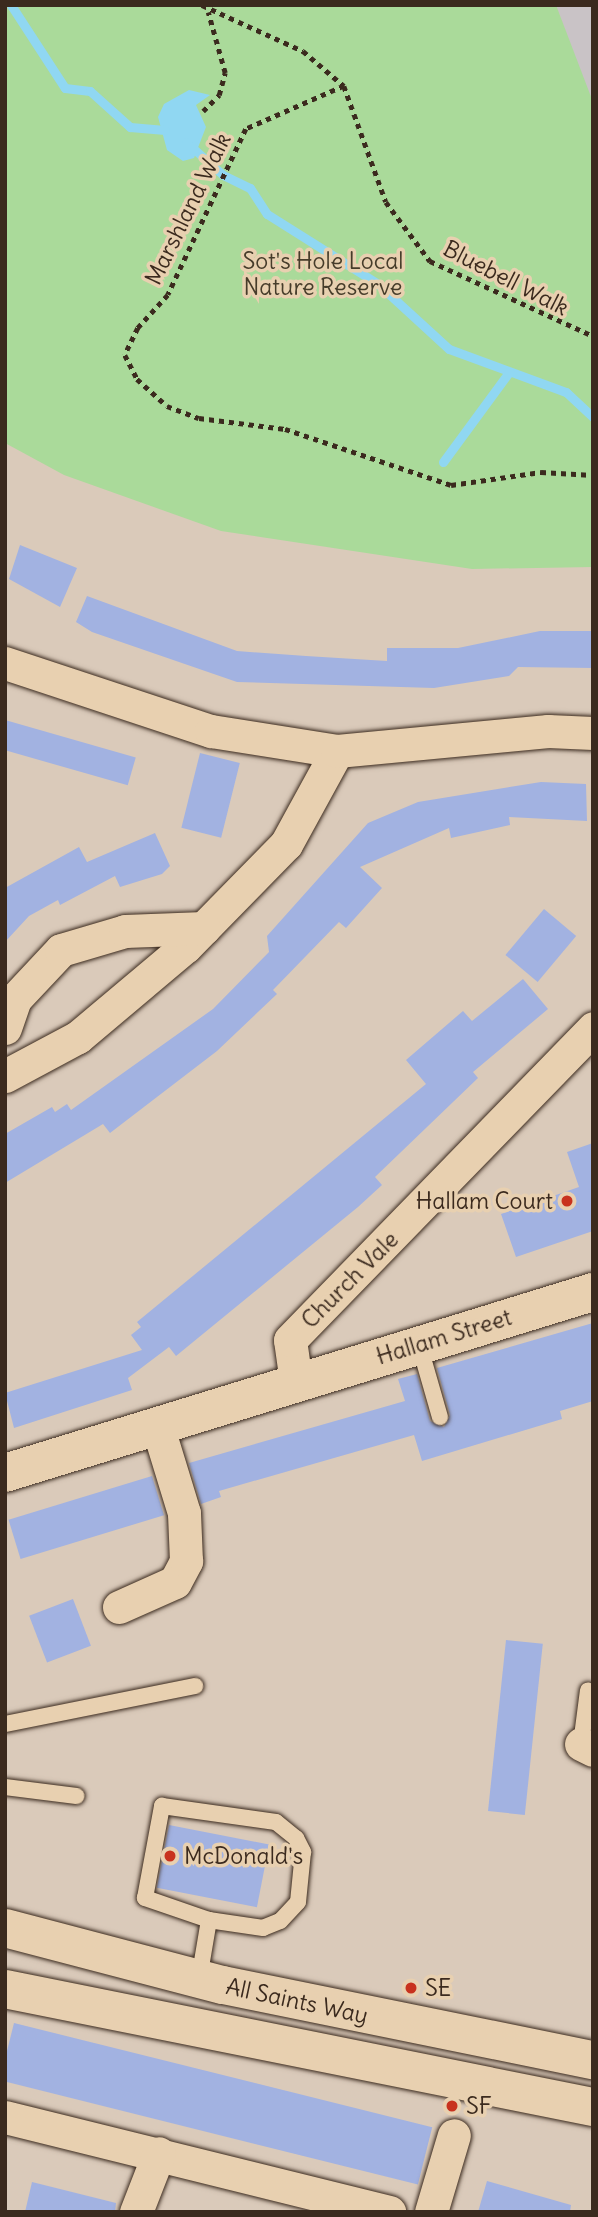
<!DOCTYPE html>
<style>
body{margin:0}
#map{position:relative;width:598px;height:2217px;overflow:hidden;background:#dacaba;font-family:Delius,sans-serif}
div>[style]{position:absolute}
.built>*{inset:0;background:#c9c3c6}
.green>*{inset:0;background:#aada9a}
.water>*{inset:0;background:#90d7f2}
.stream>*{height:9px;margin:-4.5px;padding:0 4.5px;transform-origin:4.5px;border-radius:4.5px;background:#90d7f2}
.building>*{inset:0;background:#a2b2e1;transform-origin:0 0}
.path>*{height:4.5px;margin-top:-2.25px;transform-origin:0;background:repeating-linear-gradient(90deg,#3b2a1e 0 5px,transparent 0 10px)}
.roads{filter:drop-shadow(0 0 2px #3b2a1e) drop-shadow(0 0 2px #3b2a1e)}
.lane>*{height:16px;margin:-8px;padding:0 8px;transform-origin:8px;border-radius:8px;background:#e8d0b0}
.street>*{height:33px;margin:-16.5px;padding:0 16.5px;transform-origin:16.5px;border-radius:16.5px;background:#e8d0b0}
.secondary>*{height:38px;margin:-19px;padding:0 19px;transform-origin:19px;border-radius:19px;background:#e8d0b0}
.highway>*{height:38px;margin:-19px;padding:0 19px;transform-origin:19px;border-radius:19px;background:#e8d0b0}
.dots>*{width:19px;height:19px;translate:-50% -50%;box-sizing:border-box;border:4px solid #e8d0b0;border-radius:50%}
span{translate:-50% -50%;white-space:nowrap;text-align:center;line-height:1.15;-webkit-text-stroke:7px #e8d0b0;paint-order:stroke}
.street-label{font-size:23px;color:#3b2a1e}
.park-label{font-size:23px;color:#463c2a}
.poi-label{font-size:23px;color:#3b2a1e}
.right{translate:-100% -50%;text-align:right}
.left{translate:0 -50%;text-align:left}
.frame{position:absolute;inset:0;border:7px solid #3b2a1e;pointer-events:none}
</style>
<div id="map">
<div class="built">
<div style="clip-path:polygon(556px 5px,593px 5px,593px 102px,588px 93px)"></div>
</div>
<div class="green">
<div style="clip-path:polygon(5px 5px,556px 5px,593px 102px,593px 567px,472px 569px,221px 531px,64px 475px,5px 443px)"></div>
</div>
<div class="water">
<div style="clip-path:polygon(189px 90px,210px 95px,196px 105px,206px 127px,194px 158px,183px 161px,167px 150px,158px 117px,164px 104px)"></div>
</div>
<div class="stream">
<div style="left:11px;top:5px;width:99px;rotate:57deg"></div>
<div style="left:65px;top:88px;width:25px;rotate:7deg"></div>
<div style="left:90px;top:91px;width:54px;rotate:42deg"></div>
<div style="left:130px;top:127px;width:35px;rotate:5deg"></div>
<div style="left:186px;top:142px;width:50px;rotate:41.7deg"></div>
<div style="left:223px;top:175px;width:30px;rotate:26deg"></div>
<div style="left:250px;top:188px;width:31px;rotate:57deg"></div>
<div style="left:267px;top:214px;width:131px;rotate:32.2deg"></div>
<div style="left:378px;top:284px;width:96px;rotate:42.5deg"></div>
<div style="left:449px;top:349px;width:125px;rotate:20.2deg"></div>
<div style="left:566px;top:392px;width:37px;rotate:43deg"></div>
<div style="left:443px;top:462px;width:112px;rotate:-53.7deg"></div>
</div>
<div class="building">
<div style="clip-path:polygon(20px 545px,77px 568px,60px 607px,9px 579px)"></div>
<div style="clip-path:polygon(87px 596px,237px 651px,306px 656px,387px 661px,387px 648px,458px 648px,540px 631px,593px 631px,593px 668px,518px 667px,509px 676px,434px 688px,237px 682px,92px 632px,76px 622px)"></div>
<div style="left:5px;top:720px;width:136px;height:29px;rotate:16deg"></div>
<div style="left:200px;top:753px;width:41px;height:77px;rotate:14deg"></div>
<div style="clip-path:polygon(541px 782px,586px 784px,587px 821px,509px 817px,510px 825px,451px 838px,449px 828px,360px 867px,382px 888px,346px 928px,339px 922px,273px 990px,277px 994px,217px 1051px,110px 1133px,103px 1124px,5px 1183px,5px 1134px,52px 1107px,55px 1112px,67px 1104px,71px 1110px,213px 1009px,269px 952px,267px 936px,368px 823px,418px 802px)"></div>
<div style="clip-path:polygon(155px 833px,170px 866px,162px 874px,120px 887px,115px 876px,60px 905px,58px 900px,29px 916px,5px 942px,5px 888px,79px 847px,87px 862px)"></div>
<div style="left:544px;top:909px;width:42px;height:60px;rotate:40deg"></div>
<div style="clip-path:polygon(523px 979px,548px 1009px,473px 1072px,478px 1078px,375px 1177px,382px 1185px,358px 1207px,176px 1356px,169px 1347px,128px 1378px,132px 1390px,14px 1428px,5px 1393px,142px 1350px,131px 1335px,141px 1327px,137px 1322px,426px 1084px,406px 1060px,463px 1011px,472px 1021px)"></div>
<div style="clip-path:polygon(593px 1143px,593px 1231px,516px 1257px,501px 1214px,579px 1187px,567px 1152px)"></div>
<div style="clip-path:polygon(593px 1323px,593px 1401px,560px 1411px,562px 1419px,422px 1461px,414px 1435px,219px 1491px,221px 1497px,201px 1504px,189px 1463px,405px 1401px,398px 1379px,417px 1374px,430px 1421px,444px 1427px,450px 1415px,437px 1368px)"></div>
<div style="left:152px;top:1476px;width:41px;height:150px;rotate:73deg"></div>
<div style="left:73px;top:1599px;width:50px;height:47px;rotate:69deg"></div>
<div style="left:506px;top:1640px;width:37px;height:172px;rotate:6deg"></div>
<div style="left:169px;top:1825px;width:102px;height:64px;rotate:11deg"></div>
<div style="left:14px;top:2023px;width:431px;height:59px;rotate:14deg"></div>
<div style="clip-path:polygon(487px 2181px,571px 2205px,570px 2212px,478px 2212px)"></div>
<div style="clip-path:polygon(32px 2182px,116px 2203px,115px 2212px,25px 2212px)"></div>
</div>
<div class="path">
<div style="left:202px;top:5px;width:111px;rotate:24.5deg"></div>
<div style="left:303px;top:51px;width:54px;rotate:40.5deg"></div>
<div style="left:344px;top:86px;width:123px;rotate:70.1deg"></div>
<div style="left:386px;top:202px;width:74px;rotate:53.3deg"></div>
<div style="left:430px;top:261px;width:179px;rotate:24.7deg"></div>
<div style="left:344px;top:86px;width:107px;rotate:156.3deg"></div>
<div style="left:246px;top:129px;width:183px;rotate:115.2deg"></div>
<div style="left:168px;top:295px;width:45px;rotate:132.3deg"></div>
<div style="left:138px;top:328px;width:30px;rotate:116deg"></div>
<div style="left:125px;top:355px;width:27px;rotate:63deg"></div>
<div style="left:137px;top:379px;width:40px;rotate:42deg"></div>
<div style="left:167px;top:406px;width:34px;rotate:21deg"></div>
<div style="left:199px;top:418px;width:87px;rotate:7.3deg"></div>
<div style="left:285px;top:429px;width:175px;rotate:18.6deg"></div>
<div style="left:451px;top:485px;width:91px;rotate:-8.2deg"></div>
<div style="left:541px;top:472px;width:52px;rotate:3.3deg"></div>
<div style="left:203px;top:111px;width:23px;rotate:-45deg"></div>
<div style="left:219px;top:95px;width:23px;rotate:-75deg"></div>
<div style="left:225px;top:73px;width:63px;rotate:-105.6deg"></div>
</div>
<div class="roads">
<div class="lane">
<div style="left:419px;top:1344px;width:76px;rotate:74deg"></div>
<div style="left:5px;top:1724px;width:194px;rotate:-11.3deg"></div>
<div style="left:581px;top:1744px;width:54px;rotate:-82.6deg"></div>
<div style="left:5px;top:1787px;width:72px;rotate:7.2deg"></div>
<div style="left:199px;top:1979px;width:60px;rotate:-80.4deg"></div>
<div style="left:209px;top:1920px;width:68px;rotate:-161deg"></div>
<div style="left:145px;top:1898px;width:94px;rotate:-79.5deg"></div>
<div style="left:162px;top:1806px;width:115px;rotate:8deg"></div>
<div style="left:276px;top:1822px;width:26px;rotate:39deg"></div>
<div style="left:296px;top:1838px;width:16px;rotate:63deg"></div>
<div style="left:303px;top:1852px;width:50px;rotate:95.7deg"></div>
<div style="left:298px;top:1902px;width:26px;rotate:133deg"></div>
<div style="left:280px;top:1921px;width:18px;rotate:158deg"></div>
<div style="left:263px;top:1928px;width:55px;rotate:-171.6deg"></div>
</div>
<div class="street">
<div style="left:5px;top:663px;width:217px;rotate:18.3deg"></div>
<div style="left:211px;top:731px;width:128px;rotate:9deg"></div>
<div style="left:337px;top:751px;width:106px;rotate:118.7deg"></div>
<div style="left:286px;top:844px;width:144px;rotate:134.4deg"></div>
<div style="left:185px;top:947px;width:140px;rotate:139.9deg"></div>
<div style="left:78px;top:1037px;width:83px;rotate:151.9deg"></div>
<div style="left:337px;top:751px;width:212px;rotate:-5.4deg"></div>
<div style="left:548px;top:731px;width:45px;rotate:2.5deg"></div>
<div style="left:5px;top:1028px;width:31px;rotate:-71deg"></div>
<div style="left:15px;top:999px;width:67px;rotate:-46.8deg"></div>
<div style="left:61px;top:950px;width:67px;rotate:-16.5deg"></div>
<div style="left:125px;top:931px;width:79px;rotate:-2.2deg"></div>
<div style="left:296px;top:1382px;width:42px;rotate:-98.1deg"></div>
<div style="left:290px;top:1340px;width:435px;rotate:-45.8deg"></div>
<div style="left:119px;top:1607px;width:61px;rotate:-24.1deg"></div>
<div style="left:175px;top:1582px;width:24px;rotate:-62deg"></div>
<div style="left:186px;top:1561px;width:48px;rotate:-92.4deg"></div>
<div style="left:184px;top:1513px;width:89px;rotate:-107deg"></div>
<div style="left:581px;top:1744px;width:13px;rotate:27deg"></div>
<div style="left:5px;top:2117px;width:396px;rotate:13.9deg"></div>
<div style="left:136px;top:2212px;width:63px;rotate:-68.7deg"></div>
<div style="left:431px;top:2212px;width:80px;rotate:-73.4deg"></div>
</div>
<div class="secondary">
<div style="left:5px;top:1473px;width:615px;rotate:-17.11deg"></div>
</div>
<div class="highway">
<div style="left:5px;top:1928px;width:225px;rotate:14.7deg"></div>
<div style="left:223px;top:1985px;width:378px;rotate:11.5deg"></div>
<div style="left:5px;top:1989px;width:600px;rotate:11.35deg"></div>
</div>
</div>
<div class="dots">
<div style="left:567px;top:1201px;background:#c8321e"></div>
<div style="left:170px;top:1856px;background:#c8321e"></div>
<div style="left:411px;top:1988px;background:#c8321e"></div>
<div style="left:452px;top:2106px;background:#c8321e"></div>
</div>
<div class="street-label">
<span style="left:188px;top:209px;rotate:-64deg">Marshland Walk</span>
<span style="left:506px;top:278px;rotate:27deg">Bluebell Walk</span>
<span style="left:350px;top:1280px;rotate:-45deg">Church Vale</span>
<span style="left:444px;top:1337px;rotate:-17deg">Hallam Street</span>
<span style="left:297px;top:2001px;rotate:12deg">All Saints Way</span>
</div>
<div class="park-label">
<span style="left:323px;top:274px">Sot's Hole Local<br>Nature Reserve</span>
</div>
<div class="poi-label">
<span class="right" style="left:553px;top:1201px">Hallam Court</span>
<span class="left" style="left:184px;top:1856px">McDonald's</span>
<span class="left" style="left:425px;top:1988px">SE</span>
<span class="left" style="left:466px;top:2106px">SF</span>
</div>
<div class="frame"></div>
</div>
